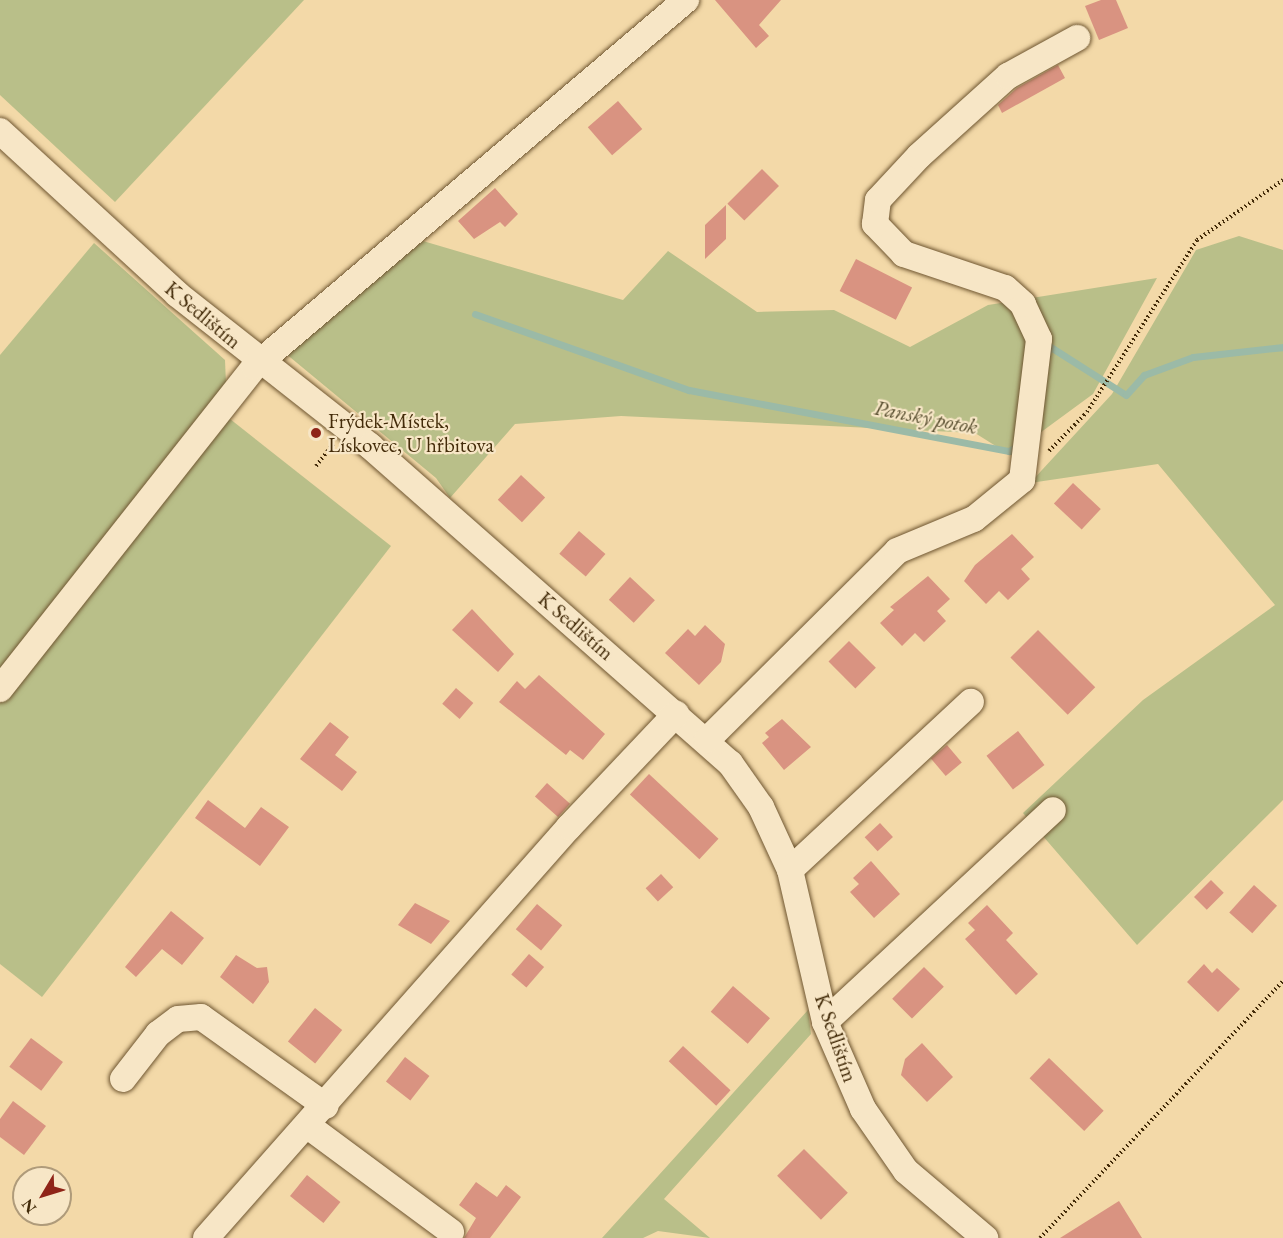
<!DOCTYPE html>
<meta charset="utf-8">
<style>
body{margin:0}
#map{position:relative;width:1283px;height:1238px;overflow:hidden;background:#f3d9a8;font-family:"EB Garamond",serif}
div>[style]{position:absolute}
.green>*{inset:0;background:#b9bf89}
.stream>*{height:7px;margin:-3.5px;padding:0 3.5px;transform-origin:3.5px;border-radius:3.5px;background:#9bbaa7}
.building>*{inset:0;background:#d99381;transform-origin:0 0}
.path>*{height:4px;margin-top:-2px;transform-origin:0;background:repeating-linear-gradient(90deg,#432b09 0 1.5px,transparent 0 4.5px)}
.roads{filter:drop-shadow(0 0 2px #6f5631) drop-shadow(0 0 2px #6f5631)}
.minor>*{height:26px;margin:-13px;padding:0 13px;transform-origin:13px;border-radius:13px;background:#f7e6c6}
.dots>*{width:16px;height:16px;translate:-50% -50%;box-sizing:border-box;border:3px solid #f7e6c6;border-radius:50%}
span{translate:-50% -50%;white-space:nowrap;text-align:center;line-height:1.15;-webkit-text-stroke:4.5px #f7e6c6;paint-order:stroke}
.street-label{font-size:21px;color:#432b09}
.poi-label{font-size:21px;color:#432b09}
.left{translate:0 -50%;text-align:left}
.water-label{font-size:22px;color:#594f30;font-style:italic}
.north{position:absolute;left:12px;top:1166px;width:60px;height:60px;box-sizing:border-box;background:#f7e6c6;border:2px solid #af9b7a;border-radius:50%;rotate:232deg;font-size:16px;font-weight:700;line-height:24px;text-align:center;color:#432b09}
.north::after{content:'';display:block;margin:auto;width:21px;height:27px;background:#8f2418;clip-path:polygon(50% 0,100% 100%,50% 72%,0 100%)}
</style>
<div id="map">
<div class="green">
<div style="clip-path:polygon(0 0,304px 0,115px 202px,0 95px)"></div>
<div style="clip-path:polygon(1239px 236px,1283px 250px,1283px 800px,1137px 945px,1023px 813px,1143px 700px,1275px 605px,1158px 464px,1030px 483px,1112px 394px,1196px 250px)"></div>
<div style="clip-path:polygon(423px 241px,623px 300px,668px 251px,757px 312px,834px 310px,910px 347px,988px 305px,1157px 278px,1093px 394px,1010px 455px,975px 433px,621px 416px,515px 424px,450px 498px,436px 478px,285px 353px)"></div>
<div style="clip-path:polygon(94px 243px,225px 360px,226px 384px,0 669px,0 355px)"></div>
<div style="clip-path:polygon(225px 415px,391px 546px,42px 997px,0 964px,0 703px)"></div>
<div style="clip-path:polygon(808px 1010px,811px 1034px,664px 1199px,710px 1238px,658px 1231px,643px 1238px,602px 1238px)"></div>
</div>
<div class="stream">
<div style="left:475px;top:314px;width:227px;rotate:19.6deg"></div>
<div style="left:689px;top:390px;width:326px;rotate:10.8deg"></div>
<div style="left:1009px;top:451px;width:12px;rotate:-31deg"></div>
<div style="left:1048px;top:351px;width:5px;rotate:-79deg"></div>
<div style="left:1049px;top:346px;width:91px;rotate:32.5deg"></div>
<div style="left:1126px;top:395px;width:27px;rotate:-48deg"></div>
<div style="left:1144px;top:375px;width:52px;rotate:-20.2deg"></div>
<div style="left:1193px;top:357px;width:91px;rotate:-6.3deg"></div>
</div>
<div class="building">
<div style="clip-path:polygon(715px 0,781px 0,759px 25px,769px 36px,756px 48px)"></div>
<div style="clip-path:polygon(1101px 0,1116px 0,1128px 28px,1099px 40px,1085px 6px)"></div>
<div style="clip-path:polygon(1058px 65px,1065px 78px,1002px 113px,998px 105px,1017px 88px)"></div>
<div style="left:618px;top:101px;width:37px;height:40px;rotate:49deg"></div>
<div style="left:762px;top:169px;width:24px;height:49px;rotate:45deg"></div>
<div style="clip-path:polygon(495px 188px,518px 214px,505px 227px,500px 222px,474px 239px,458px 221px)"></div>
<div style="clip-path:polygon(726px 205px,726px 239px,705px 259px,705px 225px)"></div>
<div style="left:856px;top:259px;width:63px;height:36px;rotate:27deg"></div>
<div style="left:521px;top:475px;width:33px;height:34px;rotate:43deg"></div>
<div style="left:1073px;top:483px;width:38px;height:28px;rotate:43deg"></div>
<div style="left:579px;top:531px;width:35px;height:30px;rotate:41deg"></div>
<div style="clip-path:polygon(1012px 534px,1034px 557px,1021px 569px,1030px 579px,1008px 600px,999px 591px,986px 604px,964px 581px,975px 565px)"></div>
<div style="clip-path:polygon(928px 576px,950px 599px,937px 611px,946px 621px,924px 642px,915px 633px,902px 646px,880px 623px,894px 610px,890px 607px)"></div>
<div style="left:630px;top:577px;width:34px;height:31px;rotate:43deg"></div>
<div style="clip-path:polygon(472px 609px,514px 654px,498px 672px,452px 630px)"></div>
<div style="clip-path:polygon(705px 625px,725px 644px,721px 662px,699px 685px,665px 653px,688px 629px,695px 636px)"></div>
<div style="left:1038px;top:630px;width:81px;height:39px;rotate:45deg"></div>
<div style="left:849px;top:641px;width:38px;height:29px;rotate:45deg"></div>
<div style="clip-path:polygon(539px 675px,605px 734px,583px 760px,570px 750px,566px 755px,499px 702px,517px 681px,525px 689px)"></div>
<div style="left:456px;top:688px;width:23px;height:21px;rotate:41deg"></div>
<div style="clip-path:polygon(782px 719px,811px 747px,784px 770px,762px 743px,769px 737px,765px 733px)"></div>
<div style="clip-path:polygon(330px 722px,349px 737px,335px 755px,357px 772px,342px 791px,300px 759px)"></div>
<div style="left:1018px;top:731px;width:43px;height:40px;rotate:52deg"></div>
<div style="left:947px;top:745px;width:23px;height:21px;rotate:50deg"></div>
<div style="left:649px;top:774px;width:95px;height:28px;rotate:43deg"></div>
<div style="left:547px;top:783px;width:31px;height:18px;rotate:42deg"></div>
<div style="clip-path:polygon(208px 800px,245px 828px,261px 807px,289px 827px,260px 866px,195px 818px)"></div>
<div style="left:880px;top:823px;width:19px;height:21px;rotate:47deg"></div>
<div style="clip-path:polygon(871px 861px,900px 894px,874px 918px,850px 892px,859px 884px,853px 878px)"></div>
<div style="left:661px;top:874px;width:18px;height:21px;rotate:47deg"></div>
<div style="left:1211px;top:880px;width:18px;height:24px;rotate:45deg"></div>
<div style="left:1254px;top:885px;width:31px;height:37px;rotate:42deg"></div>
<div style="clip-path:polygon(415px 903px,450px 921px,431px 944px,398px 925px)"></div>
<div style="left:537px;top:904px;width:33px;height:33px;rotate:40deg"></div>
<div style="clip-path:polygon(987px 905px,1013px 933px,1006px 940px,1038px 974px,1016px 995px,965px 939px,975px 930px,968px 923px)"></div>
<div style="clip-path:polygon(171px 911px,204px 938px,182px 965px,162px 949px,136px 977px,125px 967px)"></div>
<div style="left:529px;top:954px;width:20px;height:27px;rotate:41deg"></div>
<div style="clip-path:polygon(236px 955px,257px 968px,267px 967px,269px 982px,253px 1004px,220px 977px)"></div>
<div style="clip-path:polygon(1204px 964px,1212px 973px,1217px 968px,1240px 989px,1218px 1012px,1187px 982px)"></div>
<div style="left:924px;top:967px;width:28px;height:45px;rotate:45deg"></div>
<div style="left:733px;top:986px;width:49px;height:34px;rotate:41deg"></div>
<div style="left:315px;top:1008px;width:35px;height:43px;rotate:39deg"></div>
<div style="left:31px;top:1038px;width:40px;height:36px;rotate:37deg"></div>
<div style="clip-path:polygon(922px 1043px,953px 1077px,927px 1102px,901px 1075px,905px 1059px)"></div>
<div style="left:683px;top:1046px;width:65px;height:21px;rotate:43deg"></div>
<div style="left:405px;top:1057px;width:31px;height:31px;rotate:38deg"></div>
<div style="left:1049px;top:1058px;width:76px;height:28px;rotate:44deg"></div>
<div style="clip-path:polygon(13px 1101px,46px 1126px,24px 1155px,0 1137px,0 1119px)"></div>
<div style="left:804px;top:1149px;width:62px;height:38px;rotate:45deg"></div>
<div style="left:307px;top:1175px;width:43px;height:27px;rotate:39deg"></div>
<div style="clip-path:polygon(476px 1182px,497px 1197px,506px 1185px,521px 1197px,490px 1238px,464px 1238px,476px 1218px,459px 1205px)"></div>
<div style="clip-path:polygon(1119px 1201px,1142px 1238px,1060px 1238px)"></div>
</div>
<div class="path">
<div style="left:1049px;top:451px;width:54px;rotate:-45.7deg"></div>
<div style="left:1087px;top:412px;width:204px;rotate:-57.4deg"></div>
<div style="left:1197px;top:240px;width:105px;rotate:-34.9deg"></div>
<div style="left:316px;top:466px;width:28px;rotate:-52deg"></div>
<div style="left:1040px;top:1238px;width:354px;rotate:-46.6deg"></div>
</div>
<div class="roads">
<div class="minor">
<div style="left:0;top:131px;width:241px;rotate:42.6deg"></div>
<div style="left:177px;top:294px;width:246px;rotate:38.2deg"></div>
<div style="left:370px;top:446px;width:480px;rotate:41.4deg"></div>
<div style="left:730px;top:763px;width:54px;rotate:54.8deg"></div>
<div style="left:761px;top:807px;width:69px;rotate:65.3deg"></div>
<div style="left:790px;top:870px;width:156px;rotate:77deg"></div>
<div style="left:825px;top:1022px;width:95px;rotate:66.4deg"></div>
<div style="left:863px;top:1109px;width:75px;rotate:55.3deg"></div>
<div style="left:906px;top:1171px;width:104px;rotate:40.3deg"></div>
<div style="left:0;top:689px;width:410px;rotate:-51.7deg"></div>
<div style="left:254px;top:367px;width:567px;rotate:-40.35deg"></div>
<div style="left:707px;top:740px;width:268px;rotate:-44.8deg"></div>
<div style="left:897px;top:551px;width:83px;rotate:-22.6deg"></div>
<div style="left:974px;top:519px;width:62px;rotate:-39.1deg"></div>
<div style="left:1022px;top:480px;width:142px;rotate:-83.1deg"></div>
<div style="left:1039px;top:339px;width:38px;rotate:-115deg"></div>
<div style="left:1023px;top:304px;width:24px;rotate:-138deg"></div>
<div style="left:1005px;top:288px;width:107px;rotate:-161.4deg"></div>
<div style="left:904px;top:254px;width:42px;rotate:-134deg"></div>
<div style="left:875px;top:224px;width:24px;rotate:-83deg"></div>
<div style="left:878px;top:200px;width:60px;rotate:-47deg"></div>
<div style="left:919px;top:156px;width:120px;rotate:-42deg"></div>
<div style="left:1008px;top:76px;width:79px;rotate:-28.8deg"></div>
<div style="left:790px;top:870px;width:247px;rotate:-42.9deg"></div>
<div style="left:825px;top:1022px;width:311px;rotate:-42.9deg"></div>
<div style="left:123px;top:1079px;width:57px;rotate:-52.1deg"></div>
<div style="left:158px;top:1034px;width:25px;rotate:-37deg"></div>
<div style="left:178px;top:1019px;width:23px;rotate:-5deg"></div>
<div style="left:201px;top:1017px;width:153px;rotate:35.5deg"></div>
<div style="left:308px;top:1126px;width:178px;rotate:36.5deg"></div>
<div style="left:206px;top:1238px;width:548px;rotate:-48.55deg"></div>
<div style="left:569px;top:827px;width:156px;rotate:-46.6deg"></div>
</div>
</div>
<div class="dots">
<div style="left:316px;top:433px;background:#8f2418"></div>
</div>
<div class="street-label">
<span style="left:203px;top:315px;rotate:40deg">K Sedlištím</span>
<span style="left:576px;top:626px;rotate:41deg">K Sedlištím</span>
<span style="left:836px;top:1038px;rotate:71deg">K Sedlištím</span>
</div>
<div class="poi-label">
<span class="left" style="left:328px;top:433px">Frýdek-Místek,<br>Lískovec, U hřbitova</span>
</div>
<div class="water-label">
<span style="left:926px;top:417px;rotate:11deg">Panský potok</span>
</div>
<div class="north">N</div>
</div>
